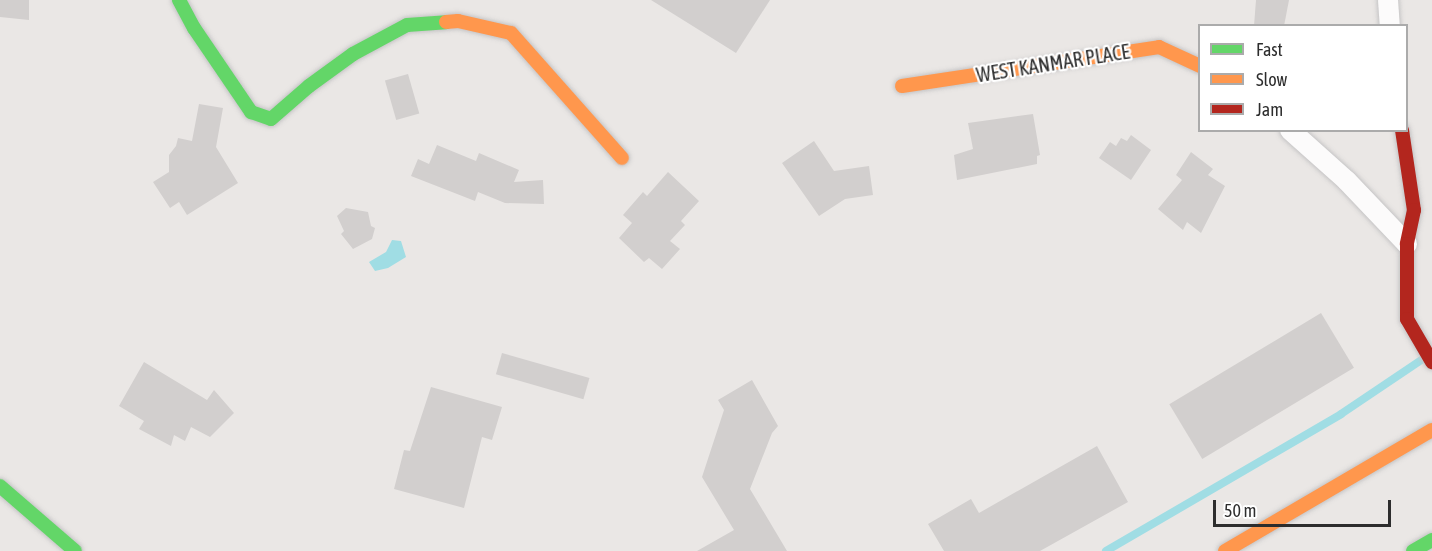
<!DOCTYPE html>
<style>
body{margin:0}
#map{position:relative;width:1432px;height:551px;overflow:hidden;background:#eae7e5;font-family:"Asap Condensed",sans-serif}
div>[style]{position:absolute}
.water>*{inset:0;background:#a0dde4}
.stream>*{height:8px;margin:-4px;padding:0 4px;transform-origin:4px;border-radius:4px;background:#a0dde4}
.building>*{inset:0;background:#d2cfce;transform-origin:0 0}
.roads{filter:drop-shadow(0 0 2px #c5c4c5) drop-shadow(0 0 2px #c5c4c5)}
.street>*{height:20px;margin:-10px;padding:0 10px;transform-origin:10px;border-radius:10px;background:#fcfbfb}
.fast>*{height:14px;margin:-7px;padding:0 7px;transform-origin:7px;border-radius:7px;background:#63d668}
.slow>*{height:14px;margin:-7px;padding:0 7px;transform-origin:7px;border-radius:7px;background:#ff974d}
.jam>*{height:14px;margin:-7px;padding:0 7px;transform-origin:7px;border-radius:7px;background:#b3261e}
span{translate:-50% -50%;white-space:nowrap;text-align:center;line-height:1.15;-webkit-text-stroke:4.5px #fff;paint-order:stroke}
.street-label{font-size:20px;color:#2d2d2d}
.legend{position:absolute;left:1198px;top:24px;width:210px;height:108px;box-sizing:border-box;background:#fff;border:2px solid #ababab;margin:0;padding:8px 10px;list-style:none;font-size:18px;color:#2d2d2d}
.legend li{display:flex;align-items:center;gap:12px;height:30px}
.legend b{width:30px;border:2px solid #ababab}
.scale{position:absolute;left:1213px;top:500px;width:178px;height:27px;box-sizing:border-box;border:3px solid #2d2d2d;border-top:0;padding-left:8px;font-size:18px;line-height:21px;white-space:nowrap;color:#2d2d2d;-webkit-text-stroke:4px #fff;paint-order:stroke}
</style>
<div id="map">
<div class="water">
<div style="clip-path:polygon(392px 240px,401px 241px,406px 257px,388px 268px,375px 271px,369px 262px,386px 252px)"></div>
</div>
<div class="stream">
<div style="left:1106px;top:551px;width:272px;rotate:-30.2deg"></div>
<div style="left:1341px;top:414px;width:99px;rotate:-33.9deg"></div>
</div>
<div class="building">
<div style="clip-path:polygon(0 0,29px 0,29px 20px,0 17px)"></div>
<div style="clip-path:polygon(651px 0,770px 0,736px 53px)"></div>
<div style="clip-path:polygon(1256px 0,1289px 0,1284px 26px,1254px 26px)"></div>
<div style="left:408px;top:74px;width:41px;height:24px;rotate:74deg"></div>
<div style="clip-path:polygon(199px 104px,223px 108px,216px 147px,238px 183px,187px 215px,179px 202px,170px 208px,153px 182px,169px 172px,169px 155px,176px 146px,178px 138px,192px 141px)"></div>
<div style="clip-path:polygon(1033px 114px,1040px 155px,1037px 156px,1037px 164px,957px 180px,954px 155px,973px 149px,968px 123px)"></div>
<div style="clip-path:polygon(1131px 135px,1151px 150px,1131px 180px,1099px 158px,1110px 142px,1116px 146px,1121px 138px,1127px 141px)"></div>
<div style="clip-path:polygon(814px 141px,834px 171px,869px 166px,873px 195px,845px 199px,819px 216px,782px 163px)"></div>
<div style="clip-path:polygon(437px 145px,476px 161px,479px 153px,519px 170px,514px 182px,543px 180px,544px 204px,505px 203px,478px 192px,475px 201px,411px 176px,418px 159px,429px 164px)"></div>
<div style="clip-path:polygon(1191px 152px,1213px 169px,1208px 175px,1225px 186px,1201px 233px,1187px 222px,1183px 230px,1158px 209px,1182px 180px,1176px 175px)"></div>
<div style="clip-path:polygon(668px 172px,699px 201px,681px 221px,685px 225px,670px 241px,680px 249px,662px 269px,649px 258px,644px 262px,619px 238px,632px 223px,623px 215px,643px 192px,647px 196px)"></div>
<div style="clip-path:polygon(346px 208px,368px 212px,371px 226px,375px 228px,372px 239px,353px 249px,341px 234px,344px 231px,337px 216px)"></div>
<div style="left:1321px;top:313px;width:64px;height:177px;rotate:59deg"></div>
<div style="left:502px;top:353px;width:91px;height:22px;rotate:16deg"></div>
<div style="clip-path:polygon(144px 362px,207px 400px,214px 390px,234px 413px,210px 437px,191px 427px,185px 441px,174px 435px,171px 446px,139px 429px,144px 421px,119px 406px)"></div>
<div style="clip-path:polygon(752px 380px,778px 426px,772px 433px,750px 489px,787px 551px,697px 551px,734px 530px,702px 477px,724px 410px,718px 400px)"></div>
<div style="clip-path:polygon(431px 387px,502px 407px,492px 440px,482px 437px,464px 508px,394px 489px,404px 450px,410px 451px)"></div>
<div style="clip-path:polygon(1097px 446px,1128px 502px,1040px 551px,944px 551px,928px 524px,971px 499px,979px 513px)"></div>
</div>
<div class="roads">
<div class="street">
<div style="left:1388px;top:0;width:26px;rotate:86deg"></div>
<div style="left:1290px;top:130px;width:76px;rotate:41.8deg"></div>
<div style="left:1347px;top:181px;width:87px;rotate:46.4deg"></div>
</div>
<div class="fast">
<div style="left:179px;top:0;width:32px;rotate:62deg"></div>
<div style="left:194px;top:28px;width:102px;rotate:55.8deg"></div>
<div style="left:251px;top:112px;width:21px;rotate:19deg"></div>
<div style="left:271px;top:119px;width:50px;rotate:-41deg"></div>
<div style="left:309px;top:86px;width:54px;rotate:-36deg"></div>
<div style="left:353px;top:54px;width:61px;rotate:-28.2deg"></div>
<div style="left:407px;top:25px;width:39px;rotate:-4deg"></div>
<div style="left:0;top:486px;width:99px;rotate:40.9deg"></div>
<div style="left:1413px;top:551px;width:22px;rotate:-30deg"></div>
</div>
<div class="slow">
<div style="left:446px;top:22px;width:12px;rotate:-5deg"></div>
<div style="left:458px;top:21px;width:54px;rotate:12.8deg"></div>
<div style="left:511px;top:33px;width:167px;rotate:48.4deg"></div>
<div style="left:902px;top:86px;width:260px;rotate:-8.6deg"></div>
<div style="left:1159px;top:47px;width:45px;rotate:24.9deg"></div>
<div style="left:1225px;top:551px;width:240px;rotate:-30.3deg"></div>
</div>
<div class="jam">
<div style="left:1402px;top:130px;width:81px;rotate:81.5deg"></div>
<div style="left:1414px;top:210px;width:35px;rotate:102deg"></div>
<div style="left:1407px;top:244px;width:75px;rotate:90deg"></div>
<div style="left:1407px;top:319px;width:50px;rotate:59.8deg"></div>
</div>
</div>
<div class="street-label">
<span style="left:1053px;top:63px;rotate:-9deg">WEST KANMAR PLACE</span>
</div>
<ul class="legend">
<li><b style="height:8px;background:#63d668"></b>Fast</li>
<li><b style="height:8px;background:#ff974d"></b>Slow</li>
<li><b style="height:8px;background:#b3261e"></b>Jam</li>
</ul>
<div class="scale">50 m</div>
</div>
